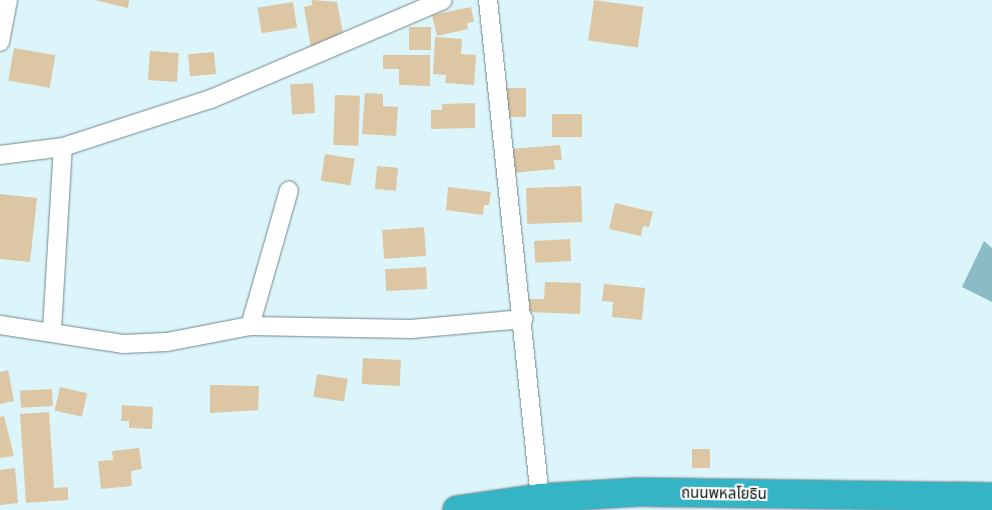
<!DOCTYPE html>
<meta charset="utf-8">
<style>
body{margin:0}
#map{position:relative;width:992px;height:510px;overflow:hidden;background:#dcf5fa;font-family:Barlow,"Noto Sans Thai",sans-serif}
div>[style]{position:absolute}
.forest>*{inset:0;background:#8bbbc4}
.building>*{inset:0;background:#dcc6a4;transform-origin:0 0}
.roads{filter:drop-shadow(0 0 1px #71888c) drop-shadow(0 0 1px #71888c)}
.minor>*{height:18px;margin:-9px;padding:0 9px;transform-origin:9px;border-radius:9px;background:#fff}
.trunk>*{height:28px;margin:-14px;padding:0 14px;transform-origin:14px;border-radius:14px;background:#34b4c4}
span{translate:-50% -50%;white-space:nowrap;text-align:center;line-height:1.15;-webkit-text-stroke:4px #fff;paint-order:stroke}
.street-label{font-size:15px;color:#0b1416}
</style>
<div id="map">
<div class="forest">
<div style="clip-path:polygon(984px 241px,992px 248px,992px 302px,962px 287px)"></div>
</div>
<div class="building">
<div style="clip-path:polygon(94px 0,129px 0,128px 8px)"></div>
<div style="clip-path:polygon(312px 0,337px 2px,343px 33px,337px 34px,339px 43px,311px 48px,304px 7px,312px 5px)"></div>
<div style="left:594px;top:0;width:50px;height:41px;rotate:8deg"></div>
<div style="left:293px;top:2px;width:26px;height:36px;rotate:81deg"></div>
<div style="clip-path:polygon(471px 7px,474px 22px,467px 23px,468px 29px,437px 36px,432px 15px)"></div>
<div style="left:431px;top:27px;width:23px;height:22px;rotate:90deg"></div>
<div style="clip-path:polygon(435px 37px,462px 39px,461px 54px,476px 55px,474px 85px,445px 83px,446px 75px,433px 74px)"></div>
<div style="left:14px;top:48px;width:42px;height:33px;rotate:10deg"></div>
<div style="left:150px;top:51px;width:29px;height:29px;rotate:4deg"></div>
<div style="left:214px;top:52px;width:22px;height:26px;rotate:85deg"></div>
<div style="clip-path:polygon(383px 55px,430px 55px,430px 86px,399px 85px,399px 69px,383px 69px)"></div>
<div style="left:313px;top:83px;width:30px;height:23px;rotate:86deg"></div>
<div style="left:505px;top:88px;width:21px;height:29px"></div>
<div style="clip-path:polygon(365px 93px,383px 94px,383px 106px,398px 107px,396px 136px,362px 134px)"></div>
<div style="left:335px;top:95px;width:25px;height:50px;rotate:2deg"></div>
<div style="clip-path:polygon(475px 103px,475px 128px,431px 129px,431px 110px,442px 110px,442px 104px)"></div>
<div style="left:582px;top:114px;width:23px;height:30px;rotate:90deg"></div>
<div style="clip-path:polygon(560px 145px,562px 160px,554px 160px,555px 169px,512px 173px,510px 149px)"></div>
<div style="left:325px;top:154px;width:30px;height:27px;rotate:9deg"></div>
<div style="left:377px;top:166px;width:21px;height:23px;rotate:5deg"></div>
<div style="left:581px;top:186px;width:36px;height:55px;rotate:88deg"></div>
<div style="clip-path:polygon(448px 187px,491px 192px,489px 205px,484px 205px,483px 215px,446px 210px)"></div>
<div style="clip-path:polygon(0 194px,37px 198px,30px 262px,0 259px)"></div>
<div style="clip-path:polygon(615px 203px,653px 212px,649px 227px,643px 226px,641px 236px,609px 229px)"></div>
<div style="left:424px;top:227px;width:29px;height:42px;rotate:86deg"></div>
<div style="left:570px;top:239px;width:22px;height:36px;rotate:87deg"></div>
<div style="left:426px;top:267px;width:22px;height:41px;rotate:87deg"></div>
<div style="clip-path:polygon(545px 282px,581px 283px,580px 314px,529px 312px,529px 299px,544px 299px)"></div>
<div style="clip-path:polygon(604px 284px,645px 288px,642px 320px,612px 317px,613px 302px,602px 301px)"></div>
<div style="left:363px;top:358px;width:38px;height:26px;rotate:3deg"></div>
<div style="clip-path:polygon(8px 370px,14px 401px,0 404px,0 372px)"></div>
<div style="left:317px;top:374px;width:31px;height:23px;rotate:9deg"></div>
<div style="clip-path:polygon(210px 385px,259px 386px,258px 410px,210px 413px)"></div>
<div style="left:60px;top:387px;width:28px;height:24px;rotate:13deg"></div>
<div style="left:52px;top:389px;width:17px;height:32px;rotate:87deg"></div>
<div style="clip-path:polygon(122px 405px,153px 407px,152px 429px,129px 428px,129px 421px,121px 421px)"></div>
<div style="clip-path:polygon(49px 412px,54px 488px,68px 487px,68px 500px,26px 503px,20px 414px)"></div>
<div style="clip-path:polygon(4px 416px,14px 456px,0 458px,0 417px)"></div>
<div style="clip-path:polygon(139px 448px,142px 469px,131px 471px,132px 486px,101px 489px,98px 461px,113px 460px,112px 451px)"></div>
<div style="left:692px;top:449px;width:18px;height:19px"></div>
<div style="clip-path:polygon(15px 468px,18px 503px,0 505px,0 470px)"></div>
</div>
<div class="roads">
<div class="minor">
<div style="left:488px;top:0;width:501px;rotate:84.04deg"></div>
<div style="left:0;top:42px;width:43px;rotate:-79.2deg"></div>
<div style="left:0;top:155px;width:64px;rotate:-7.2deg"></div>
<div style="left:63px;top:147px;width:156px;rotate:-18deg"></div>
<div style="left:211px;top:99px;width:252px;rotate:-23.1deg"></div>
<div style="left:0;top:325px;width:124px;rotate:8.8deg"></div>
<div style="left:123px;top:344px;width:44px;rotate:-2.6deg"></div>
<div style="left:167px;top:342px;width:85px;rotate:-10.9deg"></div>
<div style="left:250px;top:326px;width:161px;rotate:1.1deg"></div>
<div style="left:411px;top:329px;width:113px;rotate:-5.1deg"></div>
<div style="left:250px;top:326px;width:141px;rotate:-74deg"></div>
<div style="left:52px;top:330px;width:183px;rotate:-86.6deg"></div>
</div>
<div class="trunk">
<div style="left:457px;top:510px;width:84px;rotate:-8.2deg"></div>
<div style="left:540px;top:498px;width:99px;rotate:-3.5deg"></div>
<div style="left:639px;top:492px;width:353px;rotate:0.8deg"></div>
</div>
</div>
<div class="street-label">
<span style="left:724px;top:493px;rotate:1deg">ถนนพหลโยธิน</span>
</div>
</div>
